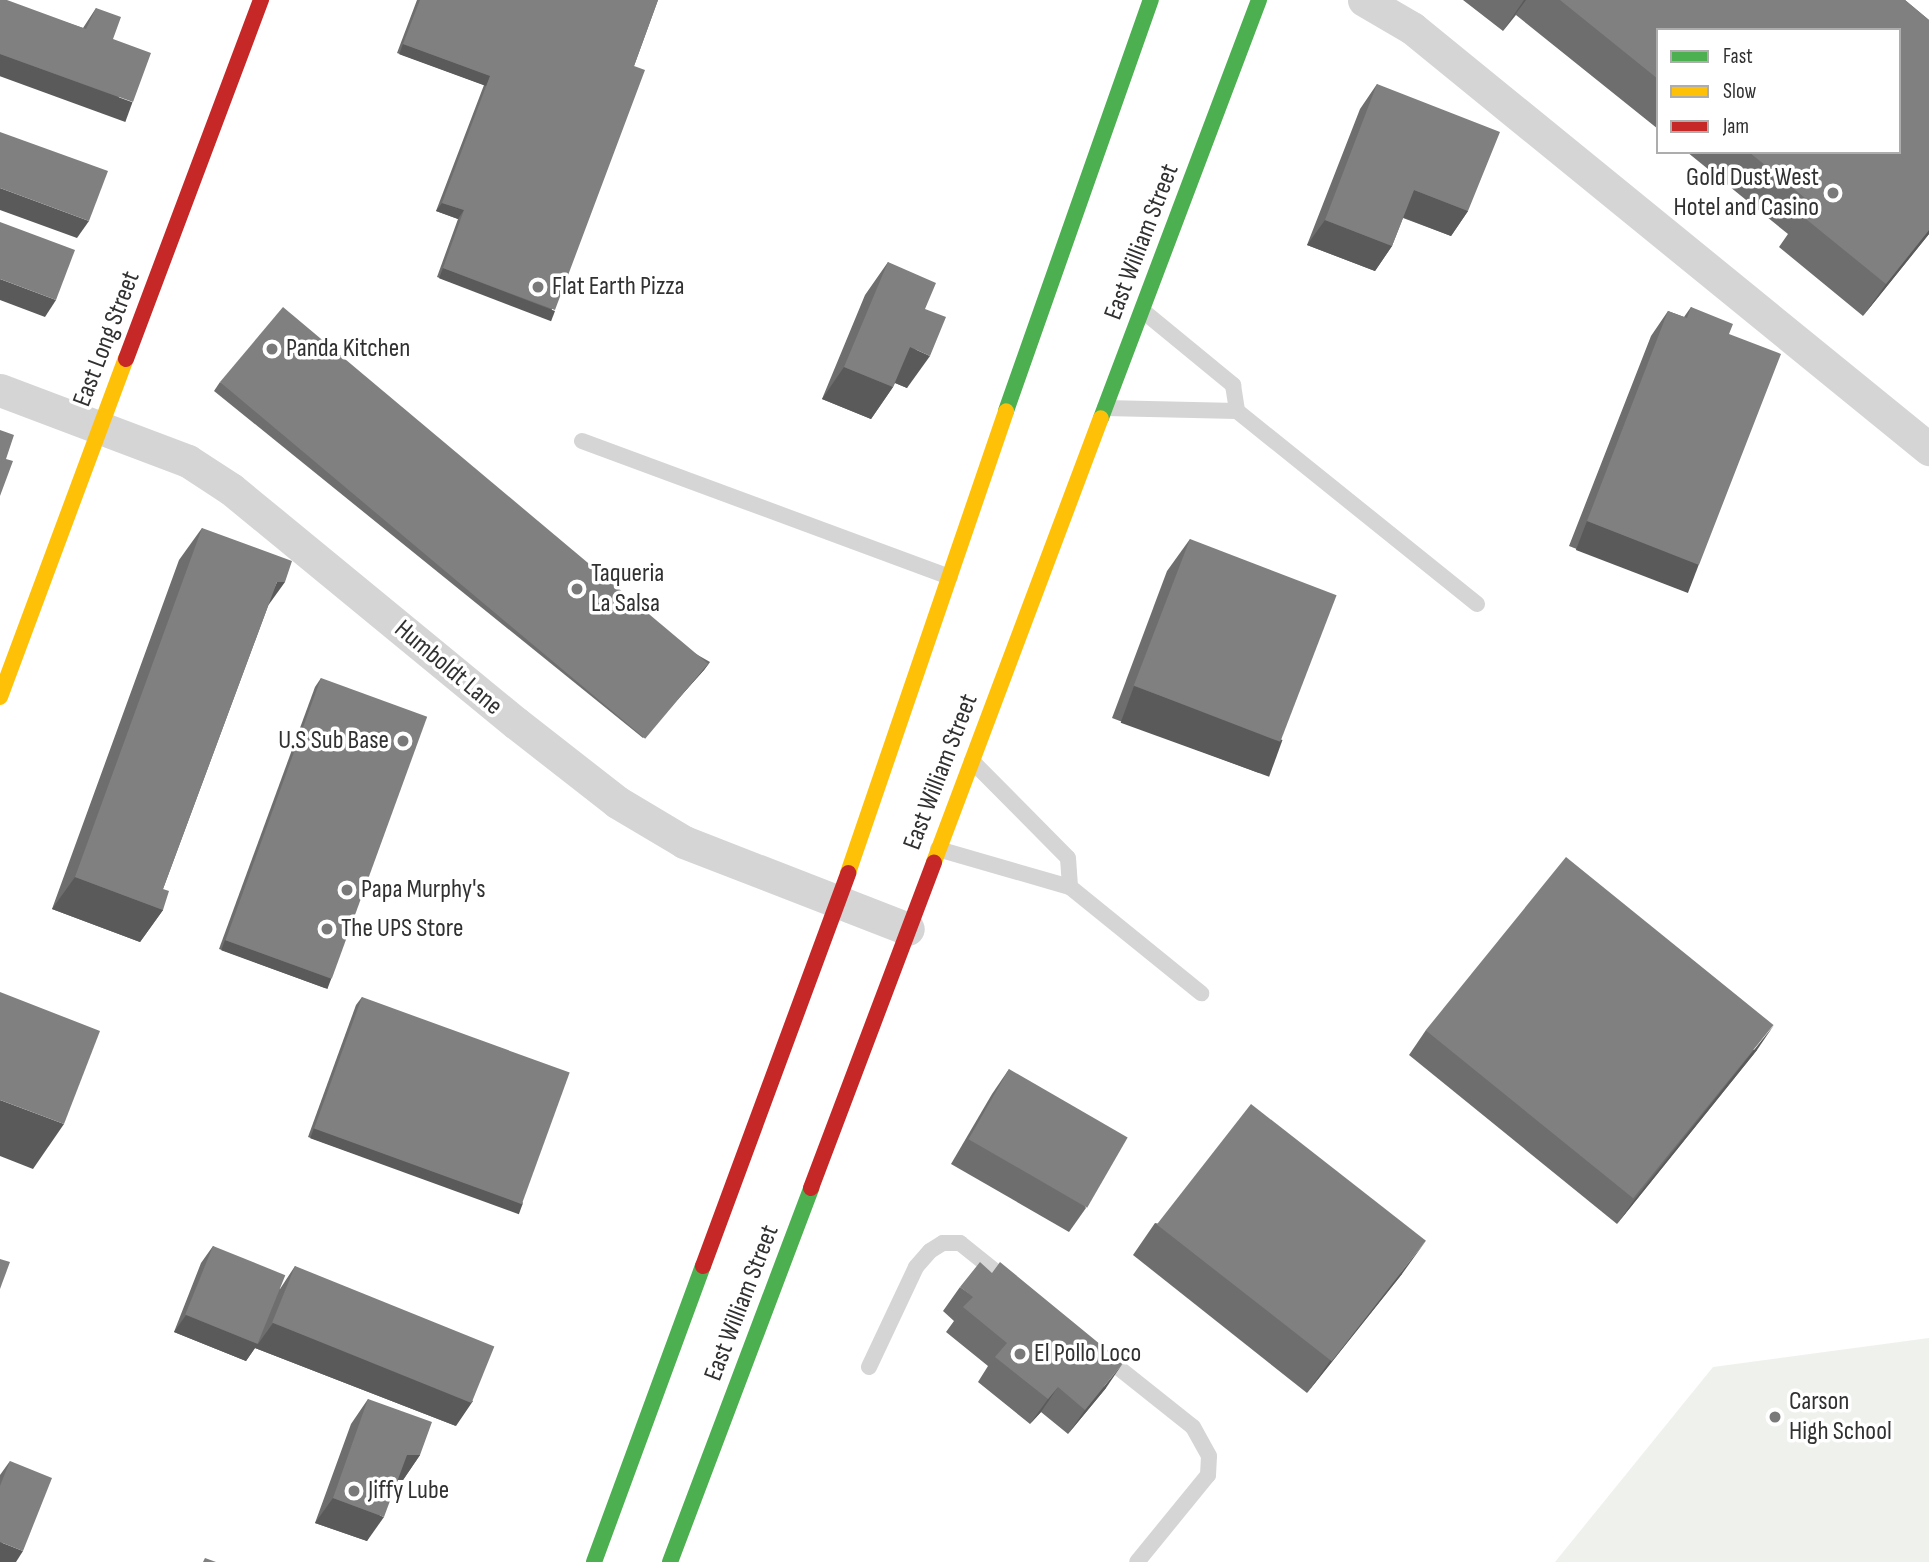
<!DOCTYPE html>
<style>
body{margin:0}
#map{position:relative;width:1929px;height:1562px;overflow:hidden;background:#fff;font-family:"Sofia Sans Condensed",sans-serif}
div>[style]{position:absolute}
.green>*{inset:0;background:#eff2ec}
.lane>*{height:16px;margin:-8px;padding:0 8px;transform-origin:8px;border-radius:8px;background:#d5d5d5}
.street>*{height:33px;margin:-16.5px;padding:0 16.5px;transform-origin:16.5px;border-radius:16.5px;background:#d5d5d5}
.fast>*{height:16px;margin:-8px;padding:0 8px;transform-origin:8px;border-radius:8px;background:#4caf50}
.slow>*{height:16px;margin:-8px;padding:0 8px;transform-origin:8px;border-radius:8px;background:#ffc107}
.jam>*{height:16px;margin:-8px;padding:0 8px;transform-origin:8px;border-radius:8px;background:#c62828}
.wall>*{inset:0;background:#6e6e6e}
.shaded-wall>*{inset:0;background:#5a5a5a;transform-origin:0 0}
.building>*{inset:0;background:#808080;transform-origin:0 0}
.dots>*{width:19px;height:19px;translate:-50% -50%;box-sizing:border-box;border:4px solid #fff;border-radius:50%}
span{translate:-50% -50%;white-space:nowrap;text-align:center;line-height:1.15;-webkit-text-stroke:7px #fff;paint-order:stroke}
.poi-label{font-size:26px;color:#313131}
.right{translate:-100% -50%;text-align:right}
.left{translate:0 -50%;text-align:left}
.street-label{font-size:26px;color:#313131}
.legend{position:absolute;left:1656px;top:28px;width:245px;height:126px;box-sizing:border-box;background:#fff;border:2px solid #adadad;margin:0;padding:9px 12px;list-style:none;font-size:21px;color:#313131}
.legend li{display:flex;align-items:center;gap:14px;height:35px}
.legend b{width:35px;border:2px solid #adadad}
</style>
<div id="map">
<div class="green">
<div style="clip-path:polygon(1929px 1338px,1929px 1562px,1555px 1562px,1713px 1367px)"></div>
</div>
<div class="lane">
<div style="left:1143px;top:311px;width:117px;rotate:39.4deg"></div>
<div style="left:1233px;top:385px;width:26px;rotate:81deg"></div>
<div style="left:1105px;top:408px;width:132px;rotate:1.3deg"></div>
<div style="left:1237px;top:411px;width:308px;rotate:38.8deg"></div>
<div style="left:582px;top:441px;width:392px;rotate:20.3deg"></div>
<div style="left:972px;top:761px;width:136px;rotate:45.3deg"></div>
<div style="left:1068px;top:858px;width:29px;rotate:86deg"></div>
<div style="left:938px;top:849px;width:137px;rotate:16.1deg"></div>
<div style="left:1070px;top:887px;width:169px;rotate:39deg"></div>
<div style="left:1105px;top:1357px;width:112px;rotate:38.5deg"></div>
<div style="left:1193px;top:1427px;width:33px;rotate:61deg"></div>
<div style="left:1209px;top:1456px;width:19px;rotate:93deg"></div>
<div style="left:1208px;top:1475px;width:112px;rotate:129.2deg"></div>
<div style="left:869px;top:1367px;width:110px;rotate:-64.8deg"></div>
<div style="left:916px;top:1267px;width:21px;rotate:-49deg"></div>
<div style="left:930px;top:1251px;width:15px;rotate:-32deg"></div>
<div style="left:943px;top:1243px;width:17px"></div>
<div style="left:960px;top:1243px;width:64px;rotate:38.7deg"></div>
</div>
<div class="street">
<div style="left:1364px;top:0;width:56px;rotate:30.3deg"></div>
<div style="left:1412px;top:28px;width:667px;rotate:39.16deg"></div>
<div style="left:0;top:390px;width:201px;rotate:20.7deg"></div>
<div style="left:188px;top:461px;width:51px;rotate:33.1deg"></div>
<div style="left:231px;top:489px;width:369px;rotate:39.4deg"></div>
<div style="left:516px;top:723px;width:128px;rotate:38deg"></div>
<div style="left:617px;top:802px;width:78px;rotate:30.8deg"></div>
<div style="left:684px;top:842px;width:240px;rotate:21.2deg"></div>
</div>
<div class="fast">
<div style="left:1006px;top:411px;width:436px;rotate:-70.6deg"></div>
<div style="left:1101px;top:418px;width:447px;rotate:-69.3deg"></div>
<div style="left:594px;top:1562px;width:315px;rotate:-69.8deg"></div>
<div style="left:670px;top:1562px;width:400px;rotate:-69.3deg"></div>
</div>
<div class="slow">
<div style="left:0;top:697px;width:361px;rotate:-69.6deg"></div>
<div style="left:934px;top:862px;width:474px;rotate:-69.4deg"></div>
<div style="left:848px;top:873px;width:488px;rotate:-71.1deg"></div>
</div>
<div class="jam">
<div style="left:126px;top:359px;width:384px;rotate:-69.4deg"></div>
<div style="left:811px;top:1188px;width:348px;rotate:-69.3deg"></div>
<div style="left:703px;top:1266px;width:419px;rotate:-69.7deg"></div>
</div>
<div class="wall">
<div style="clip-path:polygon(0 0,83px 28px,96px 8px,113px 39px,121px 119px,0 75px)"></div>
<div style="clip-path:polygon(417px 0,658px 0,634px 66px,549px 318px,437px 277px,458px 219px,436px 211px,484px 85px,397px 53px)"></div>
<div style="clip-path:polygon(1463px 0,1905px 0,1929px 20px,1929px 234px,1863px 316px,1779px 247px,1788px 234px,1687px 152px,1899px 152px,1658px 30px,1658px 129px,1516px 15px,1503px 31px)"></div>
<div style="clip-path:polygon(1377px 84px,1468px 211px,1451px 236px,1403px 218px,1392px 246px,1375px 271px,1307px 245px,1360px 109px)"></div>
<div style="clip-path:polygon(888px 262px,925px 309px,907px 388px,895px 383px,893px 387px,871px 419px,822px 399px,865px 295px)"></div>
<div style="clip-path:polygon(1691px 307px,1729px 334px,1682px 590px,1569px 546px,1651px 336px,1668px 311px,1684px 317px)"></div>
<div style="clip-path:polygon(220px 382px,710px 662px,704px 670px,643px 738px,214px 391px)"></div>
<div style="clip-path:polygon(202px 528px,268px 606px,163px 889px,163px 910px,140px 942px,52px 909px,179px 560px)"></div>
<div style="clip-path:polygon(1190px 539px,1259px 773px,1112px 718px,1167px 571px)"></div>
<div style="clip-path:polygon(321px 678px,331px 979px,325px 988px,219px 949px,315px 687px)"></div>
<div style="clip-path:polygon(362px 997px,523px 1203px,517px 1212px,308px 1137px,356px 1005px)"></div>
<div style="clip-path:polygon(1426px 1030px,1757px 1050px,1617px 1224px,1409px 1055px)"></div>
<div style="clip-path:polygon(1009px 1069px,1086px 1208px,1069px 1232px,951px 1164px,992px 1094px)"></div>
<div style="clip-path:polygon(1155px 1223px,1402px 1274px,1307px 1393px,1133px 1255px)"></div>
<div style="clip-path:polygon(213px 1246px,280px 1289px,295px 1266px,456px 1426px,255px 1348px,246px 1361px,174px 1332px,201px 1263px)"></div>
<div style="clip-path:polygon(960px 1287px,1106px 1388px,1068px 1434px,1041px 1412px,1030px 1424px,978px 1382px,988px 1366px,946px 1332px,954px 1321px,943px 1311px)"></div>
<div style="clip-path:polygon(368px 1399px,420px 1455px,403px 1480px,398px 1480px,367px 1541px,315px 1523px,351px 1424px)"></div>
<div style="clip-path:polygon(10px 1461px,0 1562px,0 1475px)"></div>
</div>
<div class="shaded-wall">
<div style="clip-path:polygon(1524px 0,1526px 0,1503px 31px)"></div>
<div style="left:403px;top:44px;width:93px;height:11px;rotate:20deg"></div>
<div style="left:0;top:54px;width:141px;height:21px;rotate:20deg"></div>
<div style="clip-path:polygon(0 188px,89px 221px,77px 238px,0 210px)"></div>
<div style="clip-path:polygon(1414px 190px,1468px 211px,1451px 236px,1397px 215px)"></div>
<div style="clip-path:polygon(442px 203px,464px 210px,458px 219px,436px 211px)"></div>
<div style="clip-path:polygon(1325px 220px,1392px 246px,1375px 271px,1307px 245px)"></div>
<div style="clip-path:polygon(1929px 230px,1929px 234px,1863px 316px,1886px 284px)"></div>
<div style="left:443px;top:268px;width:120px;height:11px;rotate:21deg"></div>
<div style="clip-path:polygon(0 279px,56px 300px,45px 317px,0 300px)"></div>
<div style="clip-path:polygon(910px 347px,930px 356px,907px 388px,888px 380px)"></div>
<div style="clip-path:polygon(844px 367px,893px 387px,871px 419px,822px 399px)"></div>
<div style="left:1587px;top:521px;width:120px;height:31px;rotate:21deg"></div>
<div style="clip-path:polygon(277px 582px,285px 582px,262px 614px)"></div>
<div style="clip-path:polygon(710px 662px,704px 670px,643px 738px,649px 729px)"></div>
<div style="left:1134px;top:686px;width:158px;height:39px;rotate:20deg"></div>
<div style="clip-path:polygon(75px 877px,163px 910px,140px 942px,52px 909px)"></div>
<div style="left:225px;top:940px;width:113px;height:11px;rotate:20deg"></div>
<div style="clip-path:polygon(1774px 1025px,1757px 1050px,1617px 1224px,1635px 1199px)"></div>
<div style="clip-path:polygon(0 1100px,64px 1124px,33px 1169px,0 1156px)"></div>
<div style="left:314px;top:1128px;width:222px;height:11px;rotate:20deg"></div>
<div style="clip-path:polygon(1425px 1242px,1402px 1274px,1307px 1393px,1330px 1361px)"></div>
<div style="clip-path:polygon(186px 1315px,258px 1344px,273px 1323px,473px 1401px,456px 1426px,255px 1348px,246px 1361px,174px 1332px)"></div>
<div style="clip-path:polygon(1123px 1363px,1106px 1388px,1068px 1434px,1085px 1410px)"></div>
<div style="clip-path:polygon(1058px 1387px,1041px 1412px,1030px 1424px,1048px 1399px)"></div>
<div style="clip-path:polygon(407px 1455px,420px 1455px,403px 1480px,389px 1479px)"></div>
<div style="clip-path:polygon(333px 1498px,384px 1517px,367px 1541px,315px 1523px)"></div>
<div style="clip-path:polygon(0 1542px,23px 1551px,16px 1562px,0 1562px)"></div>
</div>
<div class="building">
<div style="clip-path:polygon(0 0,7px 0,86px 29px,96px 8px,121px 17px,113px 39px,151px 53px,133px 102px,0 54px)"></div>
<div style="clip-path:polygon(420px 0,658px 0,634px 66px,645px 70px,555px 310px,443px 268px,464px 210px,442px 203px,490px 76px,403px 44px)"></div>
<div style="clip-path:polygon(1560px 0,1905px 0,1929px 20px,1929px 230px,1886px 284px,1801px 215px,1811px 203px,1749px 152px,1899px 152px,1899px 30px,1658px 30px,1658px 79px)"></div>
<div style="clip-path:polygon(1377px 84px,1500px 132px,1468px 211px,1414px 190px,1392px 246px,1325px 220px)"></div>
<div style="clip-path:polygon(0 132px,108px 171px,89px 221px,0 188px)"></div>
<div style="clip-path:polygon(0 222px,75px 250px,56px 300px,0 279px)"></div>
<div style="clip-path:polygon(888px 262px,936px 283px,925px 309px,946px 317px,930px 356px,910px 347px,893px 387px,844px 367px)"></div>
<div style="left:283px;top:307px;width:555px;height:98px;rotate:40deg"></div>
<div style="clip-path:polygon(1691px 307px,1733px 324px,1729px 334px,1781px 354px,1699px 565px,1587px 521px,1668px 311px,1687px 318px)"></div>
<div style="clip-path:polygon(0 430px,14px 435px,6px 459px,13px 461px,0 496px)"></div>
<div style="clip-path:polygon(202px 528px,292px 561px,285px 582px,277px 582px,163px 889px,169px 891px,163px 910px,75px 877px)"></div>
<div style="left:1190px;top:539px;width:157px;height:157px;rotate:21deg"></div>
<div style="left:321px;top:678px;width:113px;height:279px;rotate:20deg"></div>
<div style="left:1566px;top:857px;width:267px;height:223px;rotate:39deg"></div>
<div style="clip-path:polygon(0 992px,100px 1031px,64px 1124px,0 1100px)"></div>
<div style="left:362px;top:997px;width:221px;height:140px;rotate:20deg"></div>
<div style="left:1009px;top:1069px;width:137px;height:81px;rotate:30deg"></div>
<div style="left:1251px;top:1104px;width:222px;height:153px;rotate:38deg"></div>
<div style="left:213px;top:1246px;width:78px;height:74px;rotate:22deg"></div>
<div style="clip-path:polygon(0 1259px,10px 1262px,0 1289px)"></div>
<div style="clip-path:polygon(980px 1262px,992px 1273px,1000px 1262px,1123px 1363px,1085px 1410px,1058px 1387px,1048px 1399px,995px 1357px,1007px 1343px,963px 1307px,973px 1297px,960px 1287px)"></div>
<div style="left:295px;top:1266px;width:215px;height:61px;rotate:22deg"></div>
<div style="clip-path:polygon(368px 1399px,432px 1422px,420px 1455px,407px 1455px,384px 1517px,333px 1498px)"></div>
<div style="clip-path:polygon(10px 1461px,52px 1478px,23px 1551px,0 1542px,0 1486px)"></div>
<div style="clip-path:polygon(205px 1558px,216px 1562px,203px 1562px)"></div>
</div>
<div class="dots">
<div style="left:1833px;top:193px;background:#797979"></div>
<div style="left:538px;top:287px;background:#797979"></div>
<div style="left:272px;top:349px;background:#797979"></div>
<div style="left:577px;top:589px;background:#797979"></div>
<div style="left:403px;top:741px;background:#797979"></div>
<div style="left:347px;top:890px;background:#797979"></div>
<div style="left:327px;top:929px;background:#797979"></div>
<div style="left:1020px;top:1354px;background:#797979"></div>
<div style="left:1775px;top:1417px;background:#797979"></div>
<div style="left:354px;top:1491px;background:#797979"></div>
</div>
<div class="poi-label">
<span class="right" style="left:1819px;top:193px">Gold Dust West<br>Hotel and Casino</span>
<span class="left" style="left:552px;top:287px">Flat Earth Pizza</span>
<span class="left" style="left:286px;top:349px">Panda Kitchen</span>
<span class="left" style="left:591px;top:589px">Taqueria<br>La Salsa</span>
<span class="right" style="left:389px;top:741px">U.S Sub Base</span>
<span class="left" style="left:361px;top:890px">Papa Murphy's</span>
<span class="left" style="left:341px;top:929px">The UPS Store</span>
<span class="left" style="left:1034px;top:1354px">El Pollo Loco</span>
<span class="left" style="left:1789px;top:1417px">Carson<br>High School</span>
<span class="left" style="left:368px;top:1491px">Jiffy Lube</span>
</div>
<div class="street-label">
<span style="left:1142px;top:242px;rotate:-69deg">East William Street</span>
<span style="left:107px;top:339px;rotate:-69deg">East Long Street</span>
<span style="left:448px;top:668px;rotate:40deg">Humboldt Lane</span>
<span style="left:941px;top:772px;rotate:-69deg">East William Street</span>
<span style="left:742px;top:1303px;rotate:-69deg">East William Street</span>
</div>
<ul class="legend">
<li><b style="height:9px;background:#4caf50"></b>Fast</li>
<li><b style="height:9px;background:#ffc107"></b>Slow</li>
<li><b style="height:9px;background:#c62828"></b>Jam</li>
</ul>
</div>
